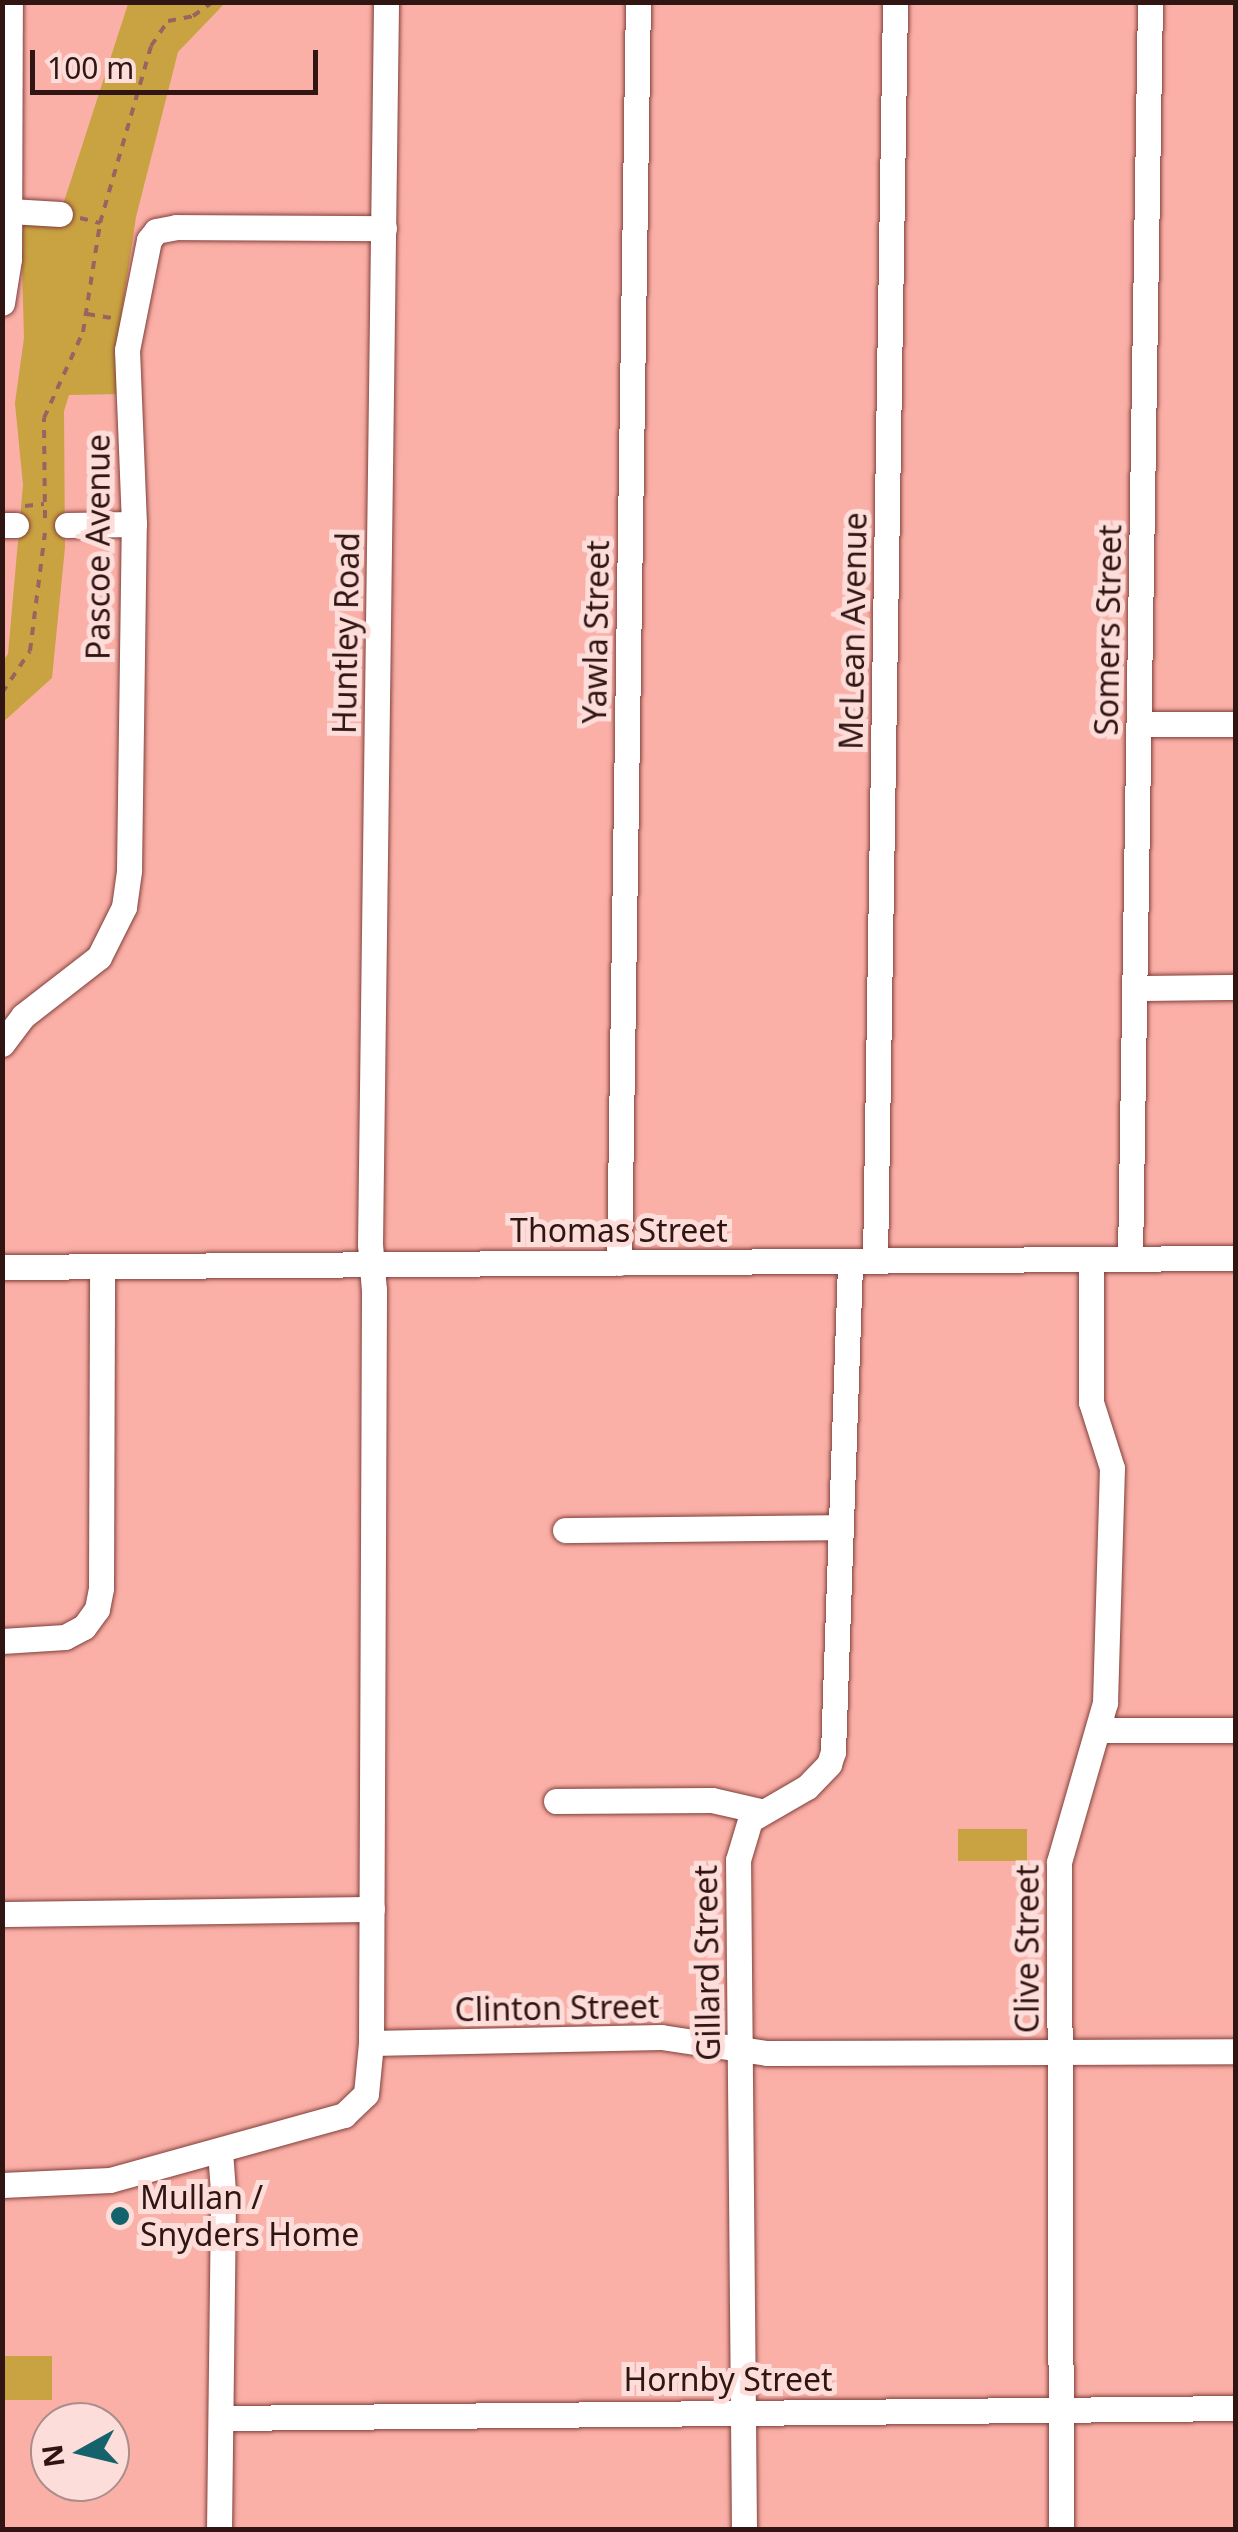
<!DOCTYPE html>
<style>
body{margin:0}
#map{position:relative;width:1238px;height:2532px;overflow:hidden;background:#faafa7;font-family:"Noto Sans",sans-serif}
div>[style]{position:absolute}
.green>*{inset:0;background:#c9a241;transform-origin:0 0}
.path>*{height:4px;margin-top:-2px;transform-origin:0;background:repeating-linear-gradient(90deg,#98645f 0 8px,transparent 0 16px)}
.roads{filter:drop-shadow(0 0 2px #80403a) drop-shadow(0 0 2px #80403a)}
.minor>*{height:25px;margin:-12.5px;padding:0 12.5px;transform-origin:12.5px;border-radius:12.5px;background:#fff}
.dots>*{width:28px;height:28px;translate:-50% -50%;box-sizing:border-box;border:5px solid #fdddd9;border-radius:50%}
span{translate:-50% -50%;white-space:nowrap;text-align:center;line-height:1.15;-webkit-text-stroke:10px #fdddd9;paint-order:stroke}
.street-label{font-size:32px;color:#301513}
.poi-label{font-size:32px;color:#301513}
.left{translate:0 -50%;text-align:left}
.frame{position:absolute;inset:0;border:5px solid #301513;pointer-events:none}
.north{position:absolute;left:30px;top:2402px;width:100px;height:100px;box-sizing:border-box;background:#fdddd9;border:2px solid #ab8d8a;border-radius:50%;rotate:262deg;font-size:28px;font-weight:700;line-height:40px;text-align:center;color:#301513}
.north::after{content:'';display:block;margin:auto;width:35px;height:45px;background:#14626b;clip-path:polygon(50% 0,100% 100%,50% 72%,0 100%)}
.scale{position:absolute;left:30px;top:50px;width:288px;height:45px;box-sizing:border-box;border:5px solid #301513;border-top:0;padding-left:12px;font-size:30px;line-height:35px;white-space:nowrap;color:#301513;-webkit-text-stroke:8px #fdddd9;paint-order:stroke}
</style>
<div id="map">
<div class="green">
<div style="clip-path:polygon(225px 3px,178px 52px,136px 217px,116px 351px,119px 394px,69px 395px,64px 411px,65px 547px,52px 678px,3px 722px,3px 661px,8px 654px,23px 485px,15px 403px,24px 338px,21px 230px,26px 222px,59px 217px,128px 4px)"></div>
<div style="left:1027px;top:1829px;width:32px;height:69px;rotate:90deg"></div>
<div style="left:3px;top:2356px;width:49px;height:44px"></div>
</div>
<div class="path">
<div style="left:80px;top:218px;width:21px;rotate:14deg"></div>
<div style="left:87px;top:314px;width:25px;rotate:9deg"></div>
<div style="left:25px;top:506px;width:19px;rotate:-6deg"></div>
<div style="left:45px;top:518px;width:100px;rotate:-90.6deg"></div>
<div style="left:44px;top:418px;width:94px;rotate:-65.6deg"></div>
<div style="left:83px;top:332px;width:110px;rotate:-81.1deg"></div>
<div style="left:100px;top:223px;width:184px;rotate:-73.9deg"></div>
<div style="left:151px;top:46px;width:30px;rotate:-56deg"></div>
<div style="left:168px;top:21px;width:25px;rotate:-11deg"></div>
<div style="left:193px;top:16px;width:24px;rotate:-35deg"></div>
<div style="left:2px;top:693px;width:50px;rotate:-56.3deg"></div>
<div style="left:30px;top:651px;width:119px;rotate:-82.8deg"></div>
</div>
<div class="roads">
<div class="minor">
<div style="left:10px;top:211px;width:50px;rotate:3.4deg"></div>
<div style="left:2px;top:303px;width:45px;rotate:-81deg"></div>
<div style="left:9px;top:259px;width:257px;rotate:-89.8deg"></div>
<div style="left:2px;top:525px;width:14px"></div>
<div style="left:67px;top:525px;width:67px;rotate:-0.9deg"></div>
<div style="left:1140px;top:724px;width:96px"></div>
<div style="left:1135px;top:988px;width:101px;rotate:-0.6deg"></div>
<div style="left:2px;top:1044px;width:35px;rotate:-53deg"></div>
<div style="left:23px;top:1016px;width:96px;rotate:-37.8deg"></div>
<div style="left:99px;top:957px;width:56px;rotate:-63.4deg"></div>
<div style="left:124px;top:907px;width:37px;rotate:-82deg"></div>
<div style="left:129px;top:870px;width:346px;rotate:-89.2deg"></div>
<div style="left:134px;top:524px;width:174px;rotate:-92.3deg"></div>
<div style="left:127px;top:350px;width:112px;rotate:-78.7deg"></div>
<div style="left:149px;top:240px;width:11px;rotate:-52deg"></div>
<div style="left:156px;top:231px;width:20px;rotate:-11deg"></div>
<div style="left:176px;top:227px;width:208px;rotate:0.3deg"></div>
<div style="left:1130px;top:1259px;width:1257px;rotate:-89.09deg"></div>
<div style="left:875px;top:1261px;width:1259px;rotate:-89.09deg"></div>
<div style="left:619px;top:1263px;width:1261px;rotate:-89.14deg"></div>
<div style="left:2px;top:1267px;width:1234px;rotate:-0.42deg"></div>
<div style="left:565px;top:1530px;width:275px;rotate:-0.6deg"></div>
<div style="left:2px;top:1641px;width:63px;rotate:-3.6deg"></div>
<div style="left:65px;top:1637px;width:21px;rotate:-28deg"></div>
<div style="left:84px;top:1627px;width:22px;rotate:-54deg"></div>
<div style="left:97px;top:1609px;width:21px;rotate:-79deg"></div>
<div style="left:101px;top:1588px;width:322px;rotate:-89.8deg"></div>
<div style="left:1098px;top:1730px;width:138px"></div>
<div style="left:556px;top:1801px;width:156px;rotate:-0.4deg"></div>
<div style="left:712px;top:1800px;width:49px;rotate:12.9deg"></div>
<div style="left:2px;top:1914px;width:370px;rotate:-0.8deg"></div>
<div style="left:371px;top:2043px;width:753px;rotate:-89.77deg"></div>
<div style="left:374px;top:1290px;width:46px;rotate:-95deg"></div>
<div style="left:370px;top:1244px;width:1242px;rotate:-89.26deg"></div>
<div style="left:2px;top:2185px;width:108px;rotate:-2.7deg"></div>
<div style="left:110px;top:2180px;width:243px;rotate:-15.5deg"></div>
<div style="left:344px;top:2115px;width:30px;rotate:-44deg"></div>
<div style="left:366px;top:2094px;width:51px;rotate:-84.4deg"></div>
<div style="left:371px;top:2043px;width:290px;rotate:-1.2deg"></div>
<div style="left:661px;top:2037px;width:107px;rotate:8.6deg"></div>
<div style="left:767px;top:2053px;width:469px;rotate:-0.2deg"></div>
<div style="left:221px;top:2418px;width:1015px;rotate:-0.56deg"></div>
<div style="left:219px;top:2530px;width:339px;rotate:-89.3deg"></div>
<div style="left:223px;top:2191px;width:40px;rotate:-94.3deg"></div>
<div style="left:744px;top:2530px;width:670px;rotate:-90.51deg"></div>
<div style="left:738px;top:1860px;width:42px;rotate:-73.3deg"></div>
<div style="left:750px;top:1820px;width:66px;rotate:-30.1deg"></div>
<div style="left:807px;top:1787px;width:32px;rotate:-46deg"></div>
<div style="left:829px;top:1764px;width:13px;rotate:-72deg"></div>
<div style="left:833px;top:1752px;width:491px;rotate:-88deg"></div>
<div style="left:1061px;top:2530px;width:668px;rotate:-90.17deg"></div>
<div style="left:1059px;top:1862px;width:166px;rotate:-73.9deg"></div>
<div style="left:1105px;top:1703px;width:235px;rotate:-88.3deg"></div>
<div style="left:1112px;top:1468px;width:69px;rotate:-107.7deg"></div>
<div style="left:1091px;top:1402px;width:142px;rotate:-90deg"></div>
</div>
</div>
<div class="dots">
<div style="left:120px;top:2216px;background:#14626b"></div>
</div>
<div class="street-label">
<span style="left:98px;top:547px;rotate:-90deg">Pascoe Avenue</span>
<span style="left:1108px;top:630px;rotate:-89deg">Somers Street</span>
<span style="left:853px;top:631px;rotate:-89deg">McLean Avenue</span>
<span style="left:596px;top:632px;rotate:-89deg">Yawla Street</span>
<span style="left:346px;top:633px;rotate:-89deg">Huntley Road</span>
<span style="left:619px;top:1230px">Thomas Street</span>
<span style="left:1027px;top:1949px;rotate:-90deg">Clive Street</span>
<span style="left:707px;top:1963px;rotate:-91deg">Gillard Street</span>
<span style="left:557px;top:2008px;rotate:-1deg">Clinton Street</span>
<span style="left:728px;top:2379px">Hornby Street</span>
</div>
<div class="poi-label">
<span class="left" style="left:140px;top:2216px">Mullan /<br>Snyders Home</span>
</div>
<div class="frame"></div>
<div class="north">N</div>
<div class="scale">100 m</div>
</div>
